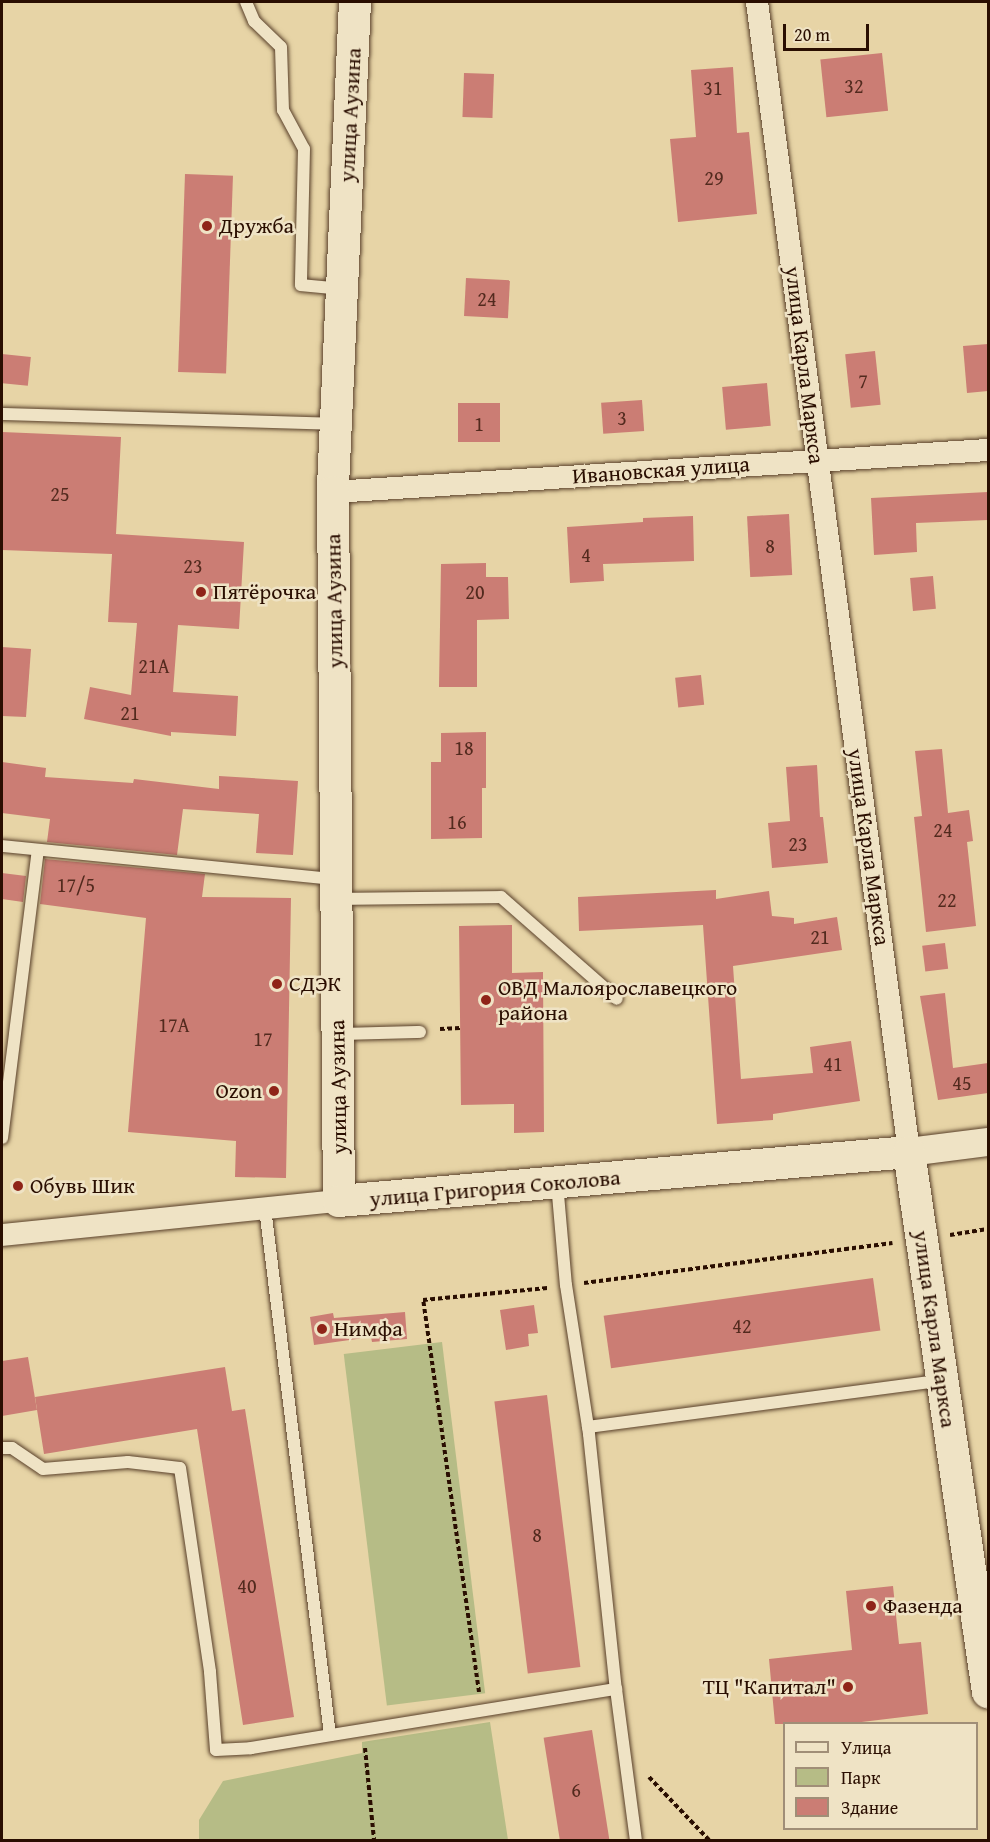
<!DOCTYPE html>
<meta charset="utf-8">
<style>
body{margin:0}
#map{position:relative;width:990px;height:1842px;overflow:hidden;background:#e7d4a6;font-family:"Gentium Book Plus",serif}
div>[style]{position:absolute}
.green>*{inset:0;background:#b6bc86;transform-origin:0 0}
.building>*{inset:0;background:#cb7d74;transform-origin:0 0}
.path>*{height:4px;margin-top:-2px;transform-origin:0;background:repeating-linear-gradient(90deg,#2a0e01 0 4.5px,transparent 0 7.5px)}
.roads{filter:drop-shadow(0 0 2px #59402a) drop-shadow(0 0 2px #59402a)}
.service>*{height:12px;margin:-6px;padding:0 6px;transform-origin:6px;border-radius:6px;background:#efe3c5}
.minor>*{height:22px;margin:-11px;padding:0 11px;transform-origin:11px;border-radius:11px;background:#efe3c5}
.tertiary>*{height:28px;margin:-14px;padding:0 14px;transform-origin:14px;border-radius:14px;background:#efe3c5}
.secondary>*{height:32px;margin:-16px;padding:0 16px;transform-origin:16px;border-radius:16px;background:#efe3c5}
.dots>*{width:16px;height:16px;translate:-50% -50%;box-sizing:border-box;border:3px solid #efe3c5;border-radius:50%}
span{translate:-50% -50%;white-space:nowrap;text-align:center;line-height:1.15;-webkit-text-stroke:5px #efe3c5;paint-order:stroke}
.number-label{font-size:20px;color:#522a1e}
.number-label span{-webkit-text-stroke-width:0}
.street-label{font-size:22px;color:#2a0e01}
.poi-label{font-size:22px;color:#2a0e01}
.left{translate:0 -50%;text-align:left}
.right{translate:-100% -50%;text-align:right}
.frame{position:absolute;inset:0;border:3px solid #2a0e01;pointer-events:none}
.legend{position:absolute;left:783px;top:1722px;width:195px;height:108px;box-sizing:border-box;background:#efe3c5;border:2px solid #a08e77;margin:0;padding:8px 10px;list-style:none;font-size:18px;color:#2a0e01}
.legend li{display:flex;align-items:center;gap:12px;height:30px}
.legend b{width:30px;border:2px solid #a08e77}
.scale{position:absolute;left:783px;top:24px;width:86px;height:27px;box-sizing:border-box;border:3px solid #2a0e01;border-top:0;padding-left:8px;font-size:18px;line-height:21px;white-space:nowrap;color:#2a0e01;-webkit-text-stroke:4px #efe3c5;paint-order:stroke}
</style>
<div id="map">
<div class="green">
<div style="left:442px;top:1342px;width:354px;height:99px;rotate:83deg"></div>
<div style="clip-path:polygon(490px 1722px,508px 1840px,199px 1840px,199px 1820px,223px 1781px,362px 1753px,362px 1742px)"></div>
</div>
<div class="building">
<div style="left:882px;top:53px;width:58px;height:62px;rotate:84deg"></div>
<div style="clip-path:polygon(733px 67px,737px 133px,749px 132px,757px 214px,678px 222px,670px 139px,696px 137px,691px 70px)"></div>
<div style="left:464px;top:73px;width:30px;height:44px;rotate:2deg"></div>
<div style="left:185px;top:174px;width:48px;height:198px;rotate:2deg"></div>
<div style="left:466px;top:278px;width:44px;height:38px;rotate:3deg"></div>
<div style="clip-path:polygon(988px 344px,988px 391px,967px 393px,963px 346px)"></div>
<div style="left:875px;top:351px;width:54px;height:30px;rotate:84deg"></div>
<div style="left:2px;top:354px;width:29px;height:29px;rotate:6deg"></div>
<div style="left:767px;top:383px;width:43px;height:45px;rotate:85deg"></div>
<div style="left:642px;top:400px;width:31px;height:41px;rotate:86deg"></div>
<div style="left:458px;top:403px;width:42px;height:39px"></div>
<div style="clip-path:polygon(2px 432px,121px 437px,116px 534px,244px 542px,239px 629px,178px 625px,173px 692px,238px 696px,236px 736px,171px 732px,171px 736px,84px 719px,90px 687px,131px 695px,137px 623px,108px 622px,112px 554px,2px 550px)"></div>
<div style="clip-path:polygon(988px 492px,988px 520px,916px 523px,917px 552px,874px 555px,871px 498px)"></div>
<div style="left:789px;top:514px;width:61px;height:42px;rotate:87deg"></div>
<div style="clip-path:polygon(693px 516px,694px 561px,603px 564px,604px 581px,570px 583px,567px 527px,643px 522px,643px 518px)"></div>
<div style="clip-path:polygon(486px 563px,486px 577px,508px 577px,509px 619px,477px 620px,477px 687px,439px 687px,441px 564px)"></div>
<div style="left:933px;top:576px;width:33px;height:23px;rotate:85deg"></div>
<div style="clip-path:polygon(2px 647px,31px 649px,26px 717px,2px 716px)"></div>
<div style="left:701px;top:675px;width:30px;height:26px;rotate:84deg"></div>
<div style="clip-path:polygon(486px 732px,486px 788px,482px 788px,482px 838px,431px 839px,431px 762px,441px 762px,441px 733px)"></div>
<div style="clip-path:polygon(942px 749px,948px 813px,969px 810px,973px 841px,967px 842px,976px 926px,926px 932px,914px 817px,922px 816px,915px 751px)"></div>
<div style="clip-path:polygon(2px 762px,46px 768px,45px 777px,133px 783px,134px 779px,219px 789px,219px 776px,298px 781px,293px 855px,256px 853px,259px 814px,183px 809px,177px 855px,47px 842px,50px 819px,2px 813px)"></div>
<div style="clip-path:polygon(817px 765px,820px 817px,823px 817px,828px 863px,772px 868px,768px 823px,790px 821px,786px 767px)"></div>
<div style="clip-path:polygon(45px 859px,205px 874px,202px 897px,291px 898px,286px 1178px,235px 1177px,236px 1141px,128px 1132px,146px 918px,40px 904px)"></div>
<div style="clip-path:polygon(2px 873px,26px 876px,23px 902px,2px 899px)"></div>
<div style="clip-path:polygon(716px 890px,716px 899px,769px 891px,772px 916px,794px 918px,794px 924px,837px 917px,842px 950px,733px 966px,741px 1079px,813px 1073px,810px 1047px,851px 1041px,860px 1101px,773px 1114px,773px 1120px,717px 1124px,703px 925px,579px 931px,578px 897px)"></div>
<div style="clip-path:polygon(512px 925px,512px 973px,543px 972px,544px 1132px,514px 1133px,514px 1104px,461px 1105px,459px 926px)"></div>
<div style="left:945px;top:943px;width:26px;height:23px;rotate:83deg"></div>
<div style="clip-path:polygon(945px 993px,953px 1068px,988px 1063px,988px 1093px,938px 1100px,920px 996px)"></div>
<div style="left:873px;top:1278px;width:53px;height:272px;rotate:82deg"></div>
<div style="clip-path:polygon(534px 1305px,538px 1333px,528px 1334px,529px 1346px,506px 1350px,500px 1310px)"></div>
<div style="clip-path:polygon(405px 1312px,407px 1339px,372px 1342px,371px 1337px,314px 1345px,310px 1317px,333px 1313px,334px 1318px)"></div>
<div style="clip-path:polygon(28px 1357px,37px 1410px,2px 1416px,2px 1361px)"></div>
<div style="clip-path:polygon(225px 1367px,232px 1411px,245px 1409px,294px 1717px,243px 1725px,197px 1429px,44px 1454px,35px 1397px)"></div>
<div style="left:547px;top:1395px;width:274px;height:53px;rotate:83deg"></div>
<div style="clip-path:polygon(893px 1586px,899px 1644px,921px 1642px,928px 1714px,845px 1724px,775px 1724px,769px 1659px,852px 1650px,846px 1591px)"></div>
<div style="left:592px;top:1730px;width:111px;height:49px;rotate:81deg"></div>
</div>
<div class="path">
<div style="left:440px;top:1029px;width:20px;rotate:-3deg"></div>
<div style="left:950px;top:1235px;width:38px;rotate:-9deg"></div>
<div style="left:584px;top:1283px;width:311px;rotate:-7.4deg"></div>
<div style="left:479px;top:1692px;width:396px;rotate:-98.1deg"></div>
<div style="left:423px;top:1300px;width:125px;rotate:-5.5deg"></div>
<div style="left:365px;top:1748px;width:92px;rotate:84.4deg"></div>
<div style="left:649px;top:1777px;width:87px;rotate:46.4deg"></div>
</div>
<div class="roads">
<div class="service">
<div style="left:246px;top:2px;width:21px;rotate:67deg"></div>
<div style="left:254px;top:21px;width:37px;rotate:44deg"></div>
<div style="left:281px;top:47px;width:63px;rotate:88.2deg"></div>
<div style="left:283px;top:110px;width:44px;rotate:61.7deg"></div>
<div style="left:304px;top:149px;width:136px;rotate:91.3deg"></div>
<div style="left:301px;top:285px;width:41px;rotate:5.6deg"></div>
<div style="left:2px;top:414px;width:332px;rotate:1.7deg"></div>
<div style="left:2px;top:846px;width:335px;rotate:5.7deg"></div>
<div style="left:338px;top:899px;width:163px;rotate:-0.7deg"></div>
<div style="left:501px;top:897px;width:154px;rotate:41.3deg"></div>
<div style="left:338px;top:1034px;width:82px;rotate:-1.4deg"></div>
<div style="left:2px;top:1138px;width:290px;rotate:-82.9deg"></div>
<div style="left:557px;top:1183px;width:102px;rotate:85deg"></div>
<div style="left:566px;top:1285px;width:151px;rotate:81.2deg"></div>
<div style="left:589px;top:1434px;width:256px;rotate:84deg"></div>
<div style="left:616px;top:1689px;width:152px;rotate:82.5deg"></div>
<div style="left:265px;top:1208px;width:531px;rotate:82.97deg"></div>
<div style="left:588px;top:1427px;width:358px;rotate:-7.5deg"></div>
<div style="left:2px;top:1448px;width:10px"></div>
<div style="left:12px;top:1448px;width:37px;rotate:34deg"></div>
<div style="left:43px;top:1469px;width:85px;rotate:-4.7deg"></div>
<div style="left:128px;top:1462px;width:52px;rotate:6.6deg"></div>
<div style="left:180px;top:1468px;width:206px;rotate:81.6deg"></div>
<div style="left:210px;top:1672px;width:78px;rotate:85.6deg"></div>
<div style="left:216px;top:1750px;width:35px;rotate:-3deg"></div>
<div style="left:251px;top:1748px;width:370px;rotate:-9.2deg"></div>
</div>
<div class="minor">
<div style="left:757px;top:2px;width:1160px;rotate:82.47deg"></div>
<div style="left:333px;top:492px;width:656px;rotate:-3.67deg"></div>
<div style="left:2px;top:1235px;width:339px;rotate:-5.8deg"></div>
</div>
<div class="tertiary">
<div style="left:909px;top:1152px;width:80px;rotate:-7.2deg"></div>
</div>
<div class="secondary">
<div style="left:355px;top:2px;width:490px;rotate:92.6deg"></div>
<div style="left:333px;top:492px;width:709px;rotate:89.52deg"></div>
<div style="left:339px;top:1201px;width:572px;rotate:-4.91deg"></div>
<div style="left:909px;top:1152px;width:546px;rotate:81.68deg"></div>
</div>
</div>
<div class="dots">
<div style="left:207px;top:226px;background:#8f2418"></div>
<div style="left:201px;top:592px;background:#8f2418"></div>
<div style="left:277px;top:984px;background:#8f2418"></div>
<div style="left:486px;top:1000px;background:#8f2418"></div>
<div style="left:274px;top:1091px;background:#8f2418"></div>
<div style="left:18px;top:1186px;background:#8f2418"></div>
<div style="left:322px;top:1329px;background:#8f2418"></div>
<div style="left:871px;top:1606px;background:#8f2418"></div>
<div style="left:848px;top:1687px;background:#8f2418"></div>
</div>
<div class="number-label">
<span style="left:854px;top:85px">32</span>
<span style="left:713px;top:87px">31</span>
<span style="left:714px;top:177px">29</span>
<span style="left:487px;top:298px">24</span>
<span style="left:863px;top:380px">7</span>
<span style="left:622px;top:417px">3</span>
<span style="left:479px;top:423px">1</span>
<span style="left:60px;top:493px">25</span>
<span style="left:770px;top:545px">8</span>
<span style="left:586px;top:554px">4</span>
<span style="left:193px;top:565px">23</span>
<span style="left:475px;top:591px">20</span>
<span style="left:154px;top:665px">21А</span>
<span style="left:130px;top:712px">21</span>
<span style="left:464px;top:747px">18</span>
<span style="left:457px;top:821px">16</span>
<span style="left:943px;top:829px">24</span>
<span style="left:798px;top:843px">23</span>
<span style="left:76px;top:884px">17/5</span>
<span style="left:947px;top:899px">22</span>
<span style="left:820px;top:936px">21</span>
<span style="left:174px;top:1024px">17А</span>
<span style="left:263px;top:1038px">17</span>
<span style="left:833px;top:1063px">41</span>
<span style="left:962px;top:1082px">45</span>
<span style="left:742px;top:1325px">42</span>
<span style="left:537px;top:1534px">8</span>
<span style="left:247px;top:1585px">40</span>
<span style="left:576px;top:1789px">6</span>
</div>
<div class="street-label">
<span style="left:350px;top:115px;rotate:-87deg">улица Аузина</span>
<span style="left:805px;top:365px;rotate:83deg">улица Карла Маркса</span>
<span style="left:661px;top:470px;rotate:-4deg">Ивановская улица</span>
<span style="left:334px;top:601px;rotate:-91deg">улица Аузина</span>
<span style="left:869px;top:847px;rotate:82deg">улица Карла Маркса</span>
<span style="left:338px;top:1087px;rotate:-91deg">улица Аузина</span>
<span style="left:495px;top:1188px;rotate:-5deg">улица Григория Соколова</span>
<span style="left:935px;top:1329px;rotate:82deg">улица Карла Маркса</span>
</div>
<div class="poi-label">
<span class="left" style="left:219px;top:226px">Дружба</span>
<span class="left" style="left:213px;top:592px">Пятёрочка</span>
<span class="left" style="left:289px;top:984px">СДЭК</span>
<span class="left" style="left:498px;top:1000px">ОВД Малоярославецкого<br>района</span>
<span class="right" style="left:262px;top:1091px">Ozon</span>
<span class="left" style="left:30px;top:1186px">Обувь Шик</span>
<span class="left" style="left:334px;top:1329px">Нимфа</span>
<span class="left" style="left:883px;top:1606px">Фазенда</span>
<span class="right" style="left:836px;top:1687px">ТЦ "Капитал"</span>
</div>
<div class="frame"></div>
<ul class="legend">
<li><b style="height:8px;background:#efe3c5"></b>Улица</li>
<li><b style="height:16px;background:#b6bc86"></b>Парк</li>
<li><b style="height:16px;background:#cb7d74"></b>Здание</li>
</ul>
<div class="scale">20 m</div>
</div>
